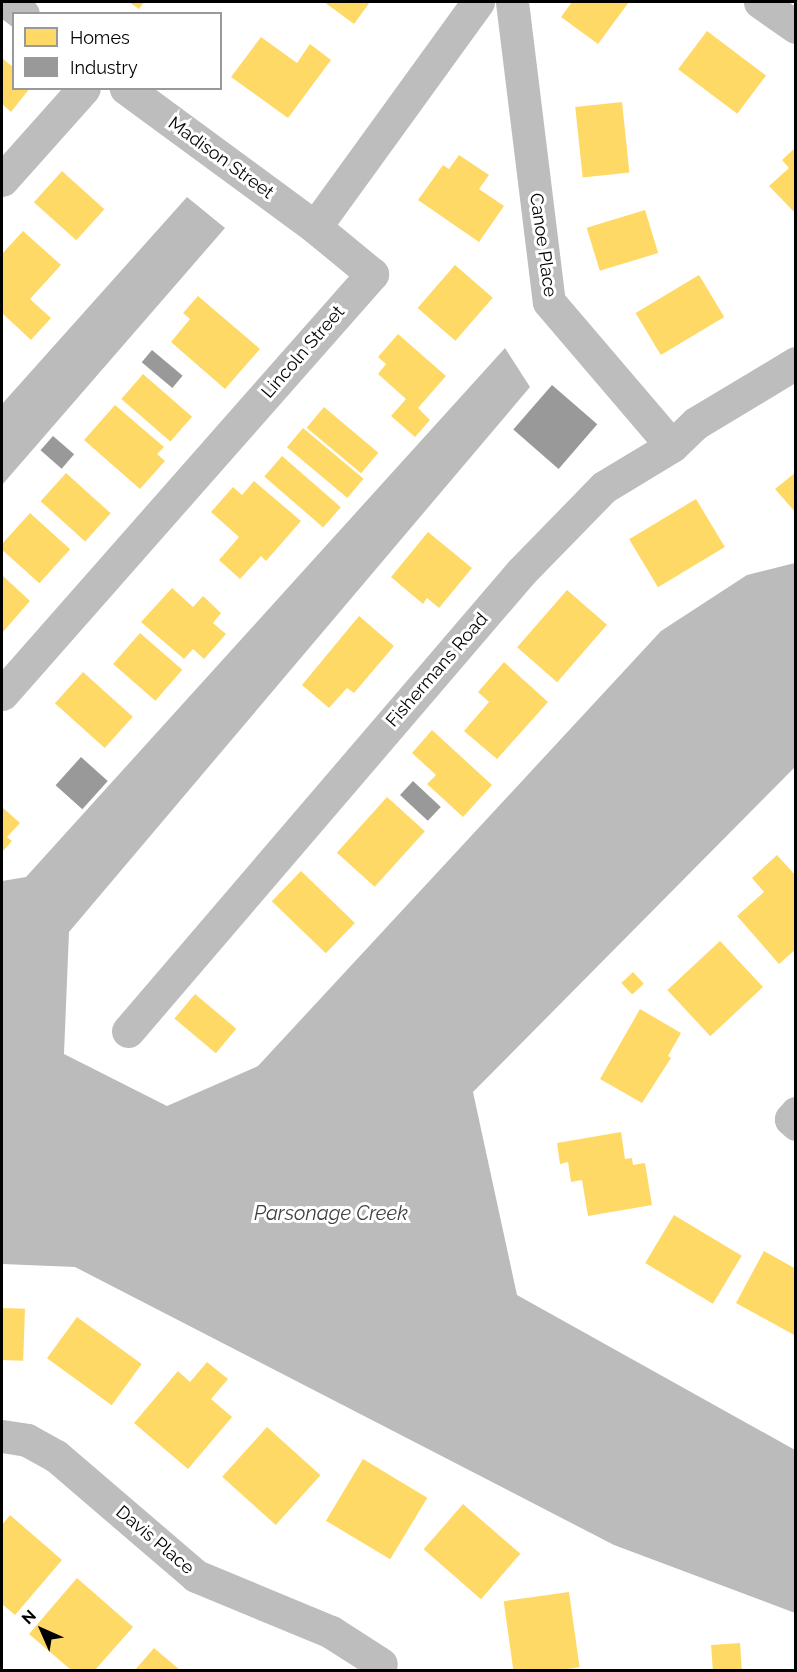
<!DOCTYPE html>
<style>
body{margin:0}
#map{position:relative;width:797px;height:1672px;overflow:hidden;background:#fff;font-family:Raleway,sans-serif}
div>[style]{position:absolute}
.water>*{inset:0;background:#bbb}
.homes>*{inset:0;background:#ffd966;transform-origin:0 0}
.industry>*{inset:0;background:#999;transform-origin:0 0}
.street>*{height:33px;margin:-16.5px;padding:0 16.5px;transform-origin:16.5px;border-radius:16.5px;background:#bdbdbd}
span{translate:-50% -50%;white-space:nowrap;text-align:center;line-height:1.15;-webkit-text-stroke:6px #fff;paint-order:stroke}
.street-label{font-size:18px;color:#000}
.water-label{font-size:20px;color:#3f3f3f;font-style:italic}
.frame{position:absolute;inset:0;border:3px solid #000;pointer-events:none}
.legend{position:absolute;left:12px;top:12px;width:210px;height:78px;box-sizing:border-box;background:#fff;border:2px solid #999;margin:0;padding:8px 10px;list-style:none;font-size:18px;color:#000}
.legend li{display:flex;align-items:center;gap:12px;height:30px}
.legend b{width:30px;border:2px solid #999}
.north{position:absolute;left:12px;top:1600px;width:60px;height:60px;-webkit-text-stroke:4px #fff;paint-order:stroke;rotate:315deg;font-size:16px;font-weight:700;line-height:24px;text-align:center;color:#000}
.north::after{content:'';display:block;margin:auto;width:21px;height:27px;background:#000;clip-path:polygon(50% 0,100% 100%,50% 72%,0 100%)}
</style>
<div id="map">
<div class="water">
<div style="clip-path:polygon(187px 197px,225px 228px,2px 485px,2px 404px)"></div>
<div style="clip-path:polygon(505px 348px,530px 387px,69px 932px,64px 1054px,167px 1106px,258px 1066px,661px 631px,747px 575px,795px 563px,795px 767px,473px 1092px,517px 1295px,795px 1450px,795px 1613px,614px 1545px,75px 1267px,2px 1264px,2px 881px,26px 877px)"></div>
</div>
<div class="homes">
<div style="clip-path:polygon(129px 2px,144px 2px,139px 9px)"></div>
<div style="clip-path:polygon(324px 2px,370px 2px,354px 24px)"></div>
<div style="clip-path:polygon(572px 2px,629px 2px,598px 44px,561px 17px)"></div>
<div style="left:707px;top:31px;width:74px;height:48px;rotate:37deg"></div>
<div style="clip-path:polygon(261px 37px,297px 63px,310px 44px,331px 60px,288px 118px,231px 77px)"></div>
<div style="clip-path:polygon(2px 58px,14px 68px,14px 88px,30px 88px,11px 112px,2px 104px)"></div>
<div style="left:622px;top:102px;width:71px;height:47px;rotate:84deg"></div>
<div style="clip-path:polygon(796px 147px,796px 214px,769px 186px,789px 168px,782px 160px)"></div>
<div style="clip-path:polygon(459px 155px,489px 175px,479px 189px,504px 206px,479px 242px,418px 200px,443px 165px,449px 169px)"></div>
<div style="left:62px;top:171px;width:57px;height:42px;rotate:42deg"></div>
<div style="left:645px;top:210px;width:45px;height:61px;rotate:73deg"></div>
<div style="clip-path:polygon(23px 231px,61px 265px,30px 299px,51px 318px,31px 340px,2px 313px,2px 254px)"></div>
<div style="left:455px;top:265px;width:50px;height:57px;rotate:41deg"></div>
<div style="left:699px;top:275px;width:49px;height:74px;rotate:59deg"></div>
<div style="clip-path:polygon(198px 296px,260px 349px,225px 389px,171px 342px,190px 319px,183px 313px)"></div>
<div style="clip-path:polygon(398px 334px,446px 376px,418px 408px,430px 420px,415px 437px,391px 416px,406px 399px,378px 374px,386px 364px,378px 357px)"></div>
<div style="left:143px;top:374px;width:65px;height:33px;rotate:41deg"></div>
<div style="clip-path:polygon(115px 405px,164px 447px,157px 454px,165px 461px,140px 489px,84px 440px)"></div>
<div style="left:324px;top:407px;width:71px;height:27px;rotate:40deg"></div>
<div style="left:303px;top:428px;width:79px;height:25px;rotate:40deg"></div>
<div style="left:282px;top:456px;width:78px;height:27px;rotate:41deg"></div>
<div style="clip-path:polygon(796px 472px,796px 513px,775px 489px)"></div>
<div style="left:66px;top:473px;width:60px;height:38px;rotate:42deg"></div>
<div style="clip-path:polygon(254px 481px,301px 521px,266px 561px,261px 556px,240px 579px,219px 560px,239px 537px,211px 512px,233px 487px,242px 495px)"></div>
<div style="left:696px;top:499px;width:56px;height:78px;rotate:59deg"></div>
<div style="left:30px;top:513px;width:54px;height:46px;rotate:42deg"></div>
<div style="clip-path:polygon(428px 532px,472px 568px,439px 608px,427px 598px,423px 604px,391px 577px)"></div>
<div style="clip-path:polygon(2px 575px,30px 601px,2px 633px)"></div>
<div style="clip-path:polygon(172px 588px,193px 607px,203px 596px,221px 613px,213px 623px,226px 634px,204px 659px,193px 649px,184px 659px,141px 622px)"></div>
<div style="left:567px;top:590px;width:53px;height:76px;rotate:41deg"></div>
<div style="clip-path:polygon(359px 616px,394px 646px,354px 693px,347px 688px,329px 708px,302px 685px)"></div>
<div style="left:140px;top:633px;width:56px;height:41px;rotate:41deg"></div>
<div style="clip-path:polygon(504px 662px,548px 702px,497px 759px,464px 731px,489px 702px,478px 692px)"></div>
<div style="left:83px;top:672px;width:67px;height:42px;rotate:42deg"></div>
<div style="clip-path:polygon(432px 730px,492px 785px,463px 817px,427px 784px,436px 775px,412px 753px)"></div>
<div style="left:387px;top:797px;width:51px;height:75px;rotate:42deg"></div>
<div style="clip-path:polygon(2px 807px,20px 823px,7px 837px,12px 841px,2px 852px)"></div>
<div style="clip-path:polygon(777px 855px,796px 876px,796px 949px,779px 964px,737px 916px,764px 892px,752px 878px)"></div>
<div style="left:301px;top:871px;width:75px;height:42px;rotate:44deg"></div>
<div style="left:720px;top:941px;width:63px;height:72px;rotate:47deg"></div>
<div style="left:633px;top:972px;width:16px;height:16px;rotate:47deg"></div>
<div style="left:195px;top:994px;width:54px;height:32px;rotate:40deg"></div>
<div style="clip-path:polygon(640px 1009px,681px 1033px,668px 1056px,671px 1058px,642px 1103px,600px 1079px)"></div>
<div style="clip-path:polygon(621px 1132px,625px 1159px,632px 1158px,633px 1165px,645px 1163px,652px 1205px,588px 1216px,582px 1180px,571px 1182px,568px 1162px,560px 1164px,557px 1143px)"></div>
<div style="left:674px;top:1215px;width:79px;height:56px;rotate:31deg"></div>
<div style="clip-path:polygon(764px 1251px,796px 1269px,796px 1336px,736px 1303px)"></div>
<div style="left:2px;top:1308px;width:23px;height:52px;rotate:2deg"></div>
<div style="left:77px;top:1317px;width:80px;height:51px;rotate:36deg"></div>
<div style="clip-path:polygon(207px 1362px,228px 1379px,211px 1399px,232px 1417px,188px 1469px,134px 1423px,178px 1371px,190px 1382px)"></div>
<div style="left:267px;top:1427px;width:72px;height:67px;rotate:42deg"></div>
<div style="left:363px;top:1459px;width:75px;height:72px;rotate:31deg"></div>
<div style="left:463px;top:1504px;width:76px;height:60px;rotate:41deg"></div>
<div style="clip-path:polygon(10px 1515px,62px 1560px,15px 1615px,2px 1604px,2px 1525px)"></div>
<div style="clip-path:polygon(77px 1578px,133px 1627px,95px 1670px,71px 1670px,29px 1634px)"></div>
<div style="left:569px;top:1592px;width:76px;height:66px;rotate:82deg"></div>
<div style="left:740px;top:1643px;width:27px;height:29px;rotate:86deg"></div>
<div style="clip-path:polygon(154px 1648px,180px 1670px,135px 1670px)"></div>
</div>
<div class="industry">
<div style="left:152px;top:350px;width:40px;height:16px;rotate:40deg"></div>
<div style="left:552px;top:385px;width:60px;height:59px;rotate:41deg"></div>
<div style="left:53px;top:436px;width:28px;height:19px;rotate:41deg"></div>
<div style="left:81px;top:757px;width:36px;height:38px;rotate:42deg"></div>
<div style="left:413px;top:781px;width:38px;height:19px;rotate:43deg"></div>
</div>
<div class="street">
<div style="left:7px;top:2px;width:20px;rotate:37deg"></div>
<div style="left:512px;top:2px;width:302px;rotate:83deg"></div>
<div style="left:549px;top:302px;width:189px;rotate:49.5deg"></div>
<div style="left:760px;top:2px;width:44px;rotate:34.8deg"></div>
<div style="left:2px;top:180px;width:123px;rotate:-48.3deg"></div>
<div style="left:315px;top:227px;width:278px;rotate:-54.1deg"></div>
<div style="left:2px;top:694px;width:560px;rotate:-48.62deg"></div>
<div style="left:372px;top:274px;width:74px;rotate:-140.5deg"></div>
<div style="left:315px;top:227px;width:235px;rotate:-143.7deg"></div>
<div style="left:128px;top:1031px;width:604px;rotate:-49.43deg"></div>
<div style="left:521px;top:572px;width:119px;rotate:-45.7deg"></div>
<div style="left:604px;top:487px;width:79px;rotate:-31.1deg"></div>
<div style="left:672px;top:446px;width:33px;rotate:-44deg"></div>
<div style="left:696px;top:423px;width:117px;rotate:-31deg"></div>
<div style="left:796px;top:1113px;width:8px;rotate:130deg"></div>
<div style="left:791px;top:1119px;width:7px;rotate:45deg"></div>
<div style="left:2px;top:1436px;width:25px;rotate:9deg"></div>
<div style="left:27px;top:1440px;width:33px;rotate:29deg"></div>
<div style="left:56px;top:1456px;width:184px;rotate:40.6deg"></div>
<div style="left:196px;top:1576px;width:146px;rotate:22.5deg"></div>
<div style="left:331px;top:1632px;width:59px;rotate:32.6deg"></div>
</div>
<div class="street-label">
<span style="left:221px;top:158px;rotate:36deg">Madison Street</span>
<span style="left:543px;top:245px;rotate:82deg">Canoe Place</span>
<span style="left:303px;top:352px;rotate:-49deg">Lincoln Street</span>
<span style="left:437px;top:670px;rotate:-49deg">Fishermans Road</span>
<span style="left:155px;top:1540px;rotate:40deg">Davis Place</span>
</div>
<div class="water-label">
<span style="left:331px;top:1213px">Parsonage Creek</span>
</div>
<div class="frame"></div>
<ul class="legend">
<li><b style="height:16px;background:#ffd966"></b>Homes</li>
<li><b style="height:16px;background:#999"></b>Industry</li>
</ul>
<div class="north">N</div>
</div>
